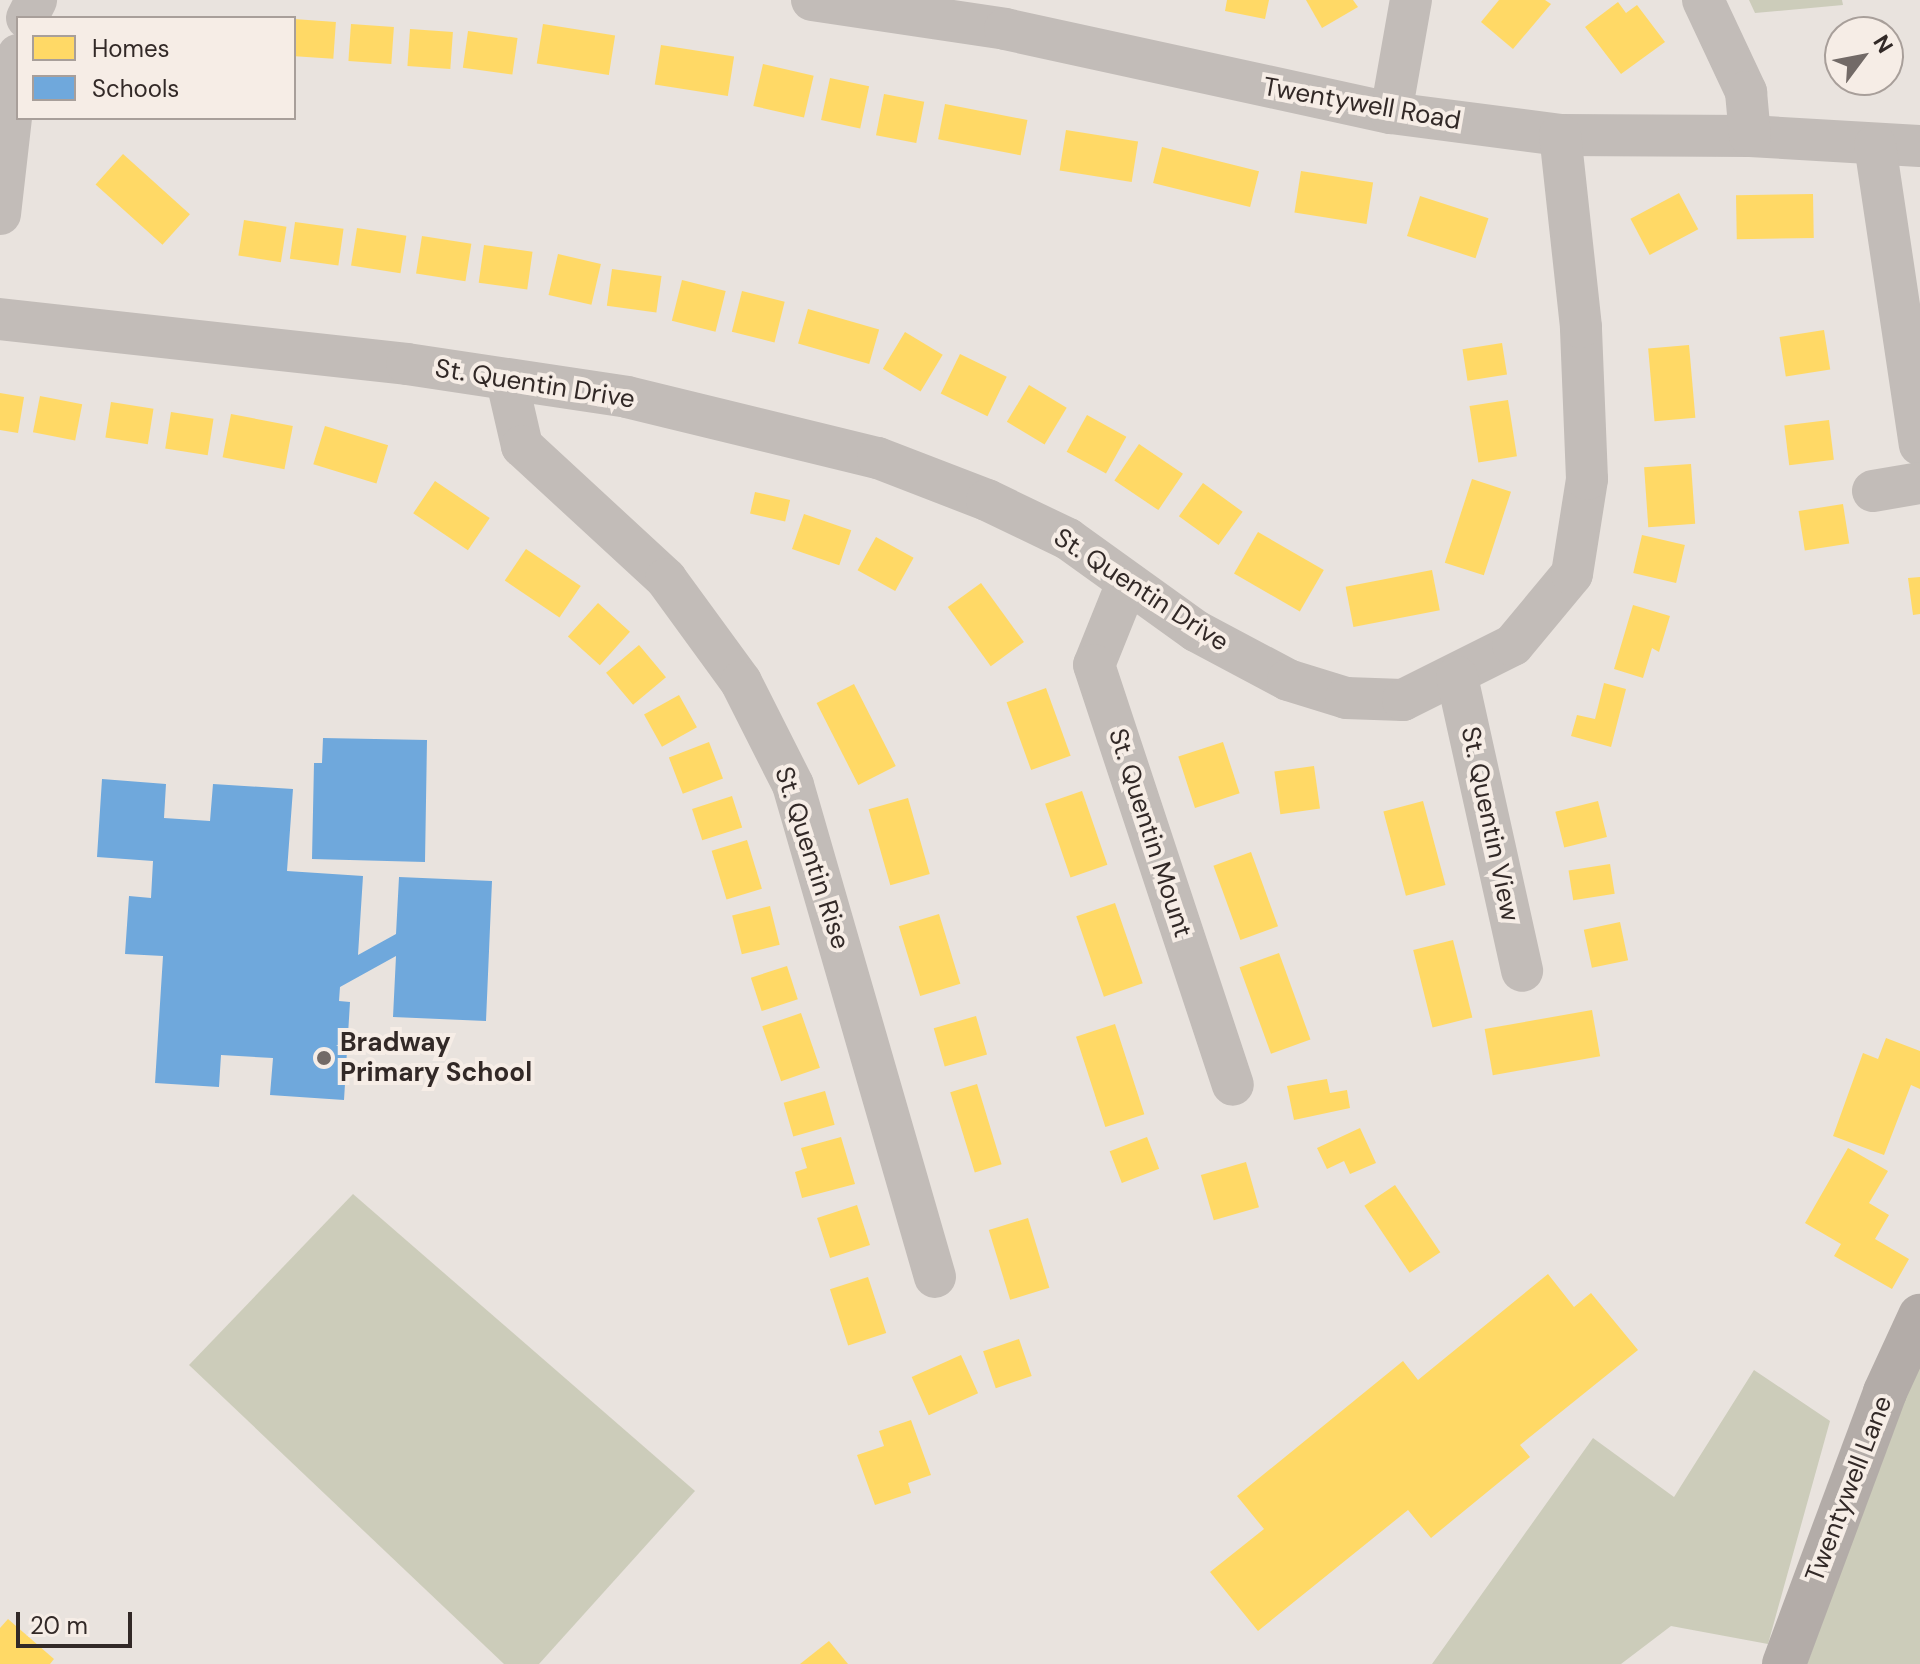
<!DOCTYPE html>
<style>
body{margin:0}
#map{position:relative;width:1920px;height:1664px;overflow:hidden;background:#e9e3de;font-family:"DM Sans",sans-serif}
div>[style]{position:absolute}
.green>*{inset:0;background:#ccccba}
.homes>*{inset:0;background:#ffd966;transform-origin:0 0}
.schools>*{inset:0;background:#6fa8dc}
.street>*{height:42px;margin:-21px;padding:0 21px;transform-origin:21px;border-radius:21px;background:#c2bcb8}
.secondary>*{height:44px;margin:-22px;padding:0 22px;transform-origin:22px;border-radius:22px;background:#b3aca8}
.dots>*{width:22px;height:22px;translate:-50% -50%;box-sizing:border-box;border:4px solid #f6ede6;border-radius:50%}
span{translate:-50% -50%;white-space:nowrap;text-align:center;line-height:1.15;-webkit-text-stroke:8px #f6ede6;paint-order:stroke}
.street-label{font-size:26px;color:#322927}
.poi-label{font-size:26px;color:#322927;font-weight:700}
.left{translate:0 -50%;text-align:left}
.legend{position:absolute;left:16px;top:16px;width:280px;height:104px;box-sizing:border-box;background:#f6ede6;border:2px solid #a89f9a;margin:0;padding:10px 14px;list-style:none;font-size:24px;color:#322927}
.legend li{display:flex;align-items:center;gap:16px;height:40px}
.legend b{width:40px;border:2px solid #a89f9a}
.north{position:absolute;left:1824px;top:16px;width:80px;height:80px;box-sizing:border-box;background:#f6ede6;border:2px solid #a89f9a;border-radius:50%;rotate:58deg;font-size:22px;font-weight:700;line-height:32px;text-align:center;color:#322927}
.north::after{content:'';display:block;margin:auto;width:28px;height:36px;background:#726a67;clip-path:polygon(50% 0,100% 100%,50% 72%,0 100%)}
.scale{position:absolute;left:16px;top:1612px;width:116px;height:36px;box-sizing:border-box;border:4px solid #322927;border-top:0;padding-left:10px;font-size:24px;line-height:28px;white-space:nowrap;color:#322927;-webkit-text-stroke:6px #f6ede6;paint-order:stroke}
</style>
<div id="map">
<div class="green">
<div style="clip-path:polygon(1749px 0,1842px 0,1843px 5px,1755px 13px)"></div>
<div style="clip-path:polygon(353px 1194px,695px 1491px,539px 1664px,504px 1664px,189px 1365px)"></div>
<div style="clip-path:polygon(1920px 1365px,1920px 1664px,1807px 1664px,1906px 1394px)"></div>
<div style="clip-path:polygon(1754px 1370px,1830px 1421px,1768px 1644px,1671px 1626px,1621px 1664px,1432px 1664px,1593px 1438px,1674px 1497px)"></div>
</div>
<div class="homes">
<div style="clip-path:polygon(1227px 0,1269px 0,1265px 19px,1225px 11px)"></div>
<div style="clip-path:polygon(1306px 0,1353px 0,1358px 7px,1322px 28px)"></div>
<div style="clip-path:polygon(1499px 0,1545px 0,1551px 4px,1513px 49px,1481px 22px)"></div>
<div style="clip-path:polygon(1618px 2px,1626px 13px,1637px 5px,1665px 42px,1621px 74px,1585px 27px)"></div>
<div style="left:294px;top:19px;width:42px;height:37px;rotate:4deg"></div>
<div style="left:351px;top:24px;width:43px;height:37px;rotate:4deg"></div>
<div style="left:543px;top:24px;width:73px;height:40px;rotate:9deg"></div>
<div style="left:410px;top:29px;width:43px;height:37px;rotate:4deg"></div>
<div style="left:468px;top:31px;width:50px;height:37px;rotate:8deg"></div>
<div style="left:661px;top:45px;width:74px;height:40px;rotate:9deg"></div>
<div style="left:763px;top:64px;width:52px;height:43px;rotate:13deg"></div>
<div style="left:830px;top:78px;width:40px;height:43px;rotate:12deg"></div>
<div style="left:884px;top:94px;width:41px;height:42px;rotate:11deg"></div>
<div style="left:945px;top:104px;width:84px;height:36px;rotate:11deg"></div>
<div style="left:1066px;top:130px;width:73px;height:41px;rotate:9deg"></div>
<div style="left:1162px;top:147px;width:100px;height:37px;rotate:14deg"></div>
<div style="left:123px;top:154px;width:90px;height:41px;rotate:42deg"></div>
<div style="left:1301px;top:171px;width:73px;height:42px;rotate:9deg"></div>
<div style="left:1679px;top:193px;width:41px;height:55px;rotate:62deg"></div>
<div style="left:1813px;top:194px;width:44px;height:77px;rotate:89deg"></div>
<div style="left:1420px;top:196px;width:72px;height:42px;rotate:18deg"></div>
<div style="left:244px;top:220px;width:43px;height:36px;rotate:9deg"></div>
<div style="left:295px;top:222px;width:49px;height:37px;rotate:8deg"></div>
<div style="left:357px;top:228px;width:50px;height:38px;rotate:9deg"></div>
<div style="left:422px;top:236px;width:50px;height:38px;rotate:9deg"></div>
<div style="left:484px;top:245px;width:49px;height:38px;rotate:8deg"></div>
<div style="left:558px;top:254px;width:44px;height:42px;rotate:13deg"></div>
<div style="left:612px;top:269px;width:50px;height:37px;rotate:8deg"></div>
<div style="left:682px;top:280px;width:45px;height:42px;rotate:14deg"></div>
<div style="left:742px;top:291px;width:44px;height:42px;rotate:14deg"></div>
<div style="left:808px;top:309px;width:74px;height:36px;rotate:16deg"></div>
<div style="left:1824px;top:330px;width:40px;height:45px;rotate:81deg"></div>
<div style="left:905px;top:332px;width:44px;height:43px;rotate:31deg"></div>
<div style="left:1502px;top:343px;width:32px;height:40px;rotate:81deg"></div>
<div style="left:1689px;top:345px;width:73px;height:41px;rotate:85deg"></div>
<div style="left:960px;top:354px;width:52px;height:44px;rotate:26deg"></div>
<div style="left:1029px;top:385px;width:44px;height:43px;rotate:31deg"></div>
<div style="clip-path:polygon(0 393px,24px 397px,18px 433px,0 430px)"></div>
<div style="left:40px;top:396px;width:43px;height:37px;rotate:11deg"></div>
<div style="left:1508px;top:400px;width:57px;height:39px;rotate:81deg"></div>
<div style="left:111px;top:402px;width:43px;height:36px;rotate:9deg"></div>
<div style="left:171px;top:412px;width:43px;height:37px;rotate:9deg"></div>
<div style="left:231px;top:414px;width:63px;height:44px;rotate:11deg"></div>
<div style="left:1087px;top:415px;width:45px;height:42px;rotate:29deg"></div>
<div style="left:1829px;top:420px;width:40px;height:45px;rotate:83deg"></div>
<div style="left:325px;top:426px;width:66px;height:40px;rotate:17deg"></div>
<div style="left:1139px;top:444px;width:53px;height:44px;rotate:34deg"></div>
<div style="left:1691px;top:464px;width:60px;height:47px;rotate:86deg"></div>
<div style="left:1472px;top:479px;width:41px;height:88px;rotate:18deg"></div>
<div style="left:435px;top:481px;width:66px;height:39px;rotate:34deg"></div>
<div style="left:1203px;top:483px;width:49px;height:41px;rotate:36deg"></div>
<div style="left:755px;top:492px;width:36px;height:22px;rotate:13deg"></div>
<div style="left:1843px;top:504px;width:40px;height:45px;rotate:81deg"></div>
<div style="left:804px;top:514px;width:50px;height:37px;rotate:19deg"></div>
<div style="left:1258px;top:532px;width:76px;height:48px;rotate:30deg"></div>
<div style="left:1642px;top:535px;width:44px;height:39px;rotate:13deg"></div>
<div style="left:876px;top:537px;width:43px;height:38px;rotate:29deg"></div>
<div style="left:526px;top:549px;width:66px;height:38px;rotate:34deg"></div>
<div style="left:1432px;top:570px;width:41px;height:88px;rotate:79deg"></div>
<div style="clip-path:polygon(1920px 577px,1920px 614px,1913px 615px,1908px 578px)"></div>
<div style="left:981px;top:583px;width:73px;height:41px;rotate:54deg"></div>
<div style="left:598px;top:603px;width:43px;height:45px;rotate:42deg"></div>
<div style="clip-path:polygon(1633px 605px,1670px 616px,1659px 652px,1652px 648px,1643px 678px,1614px 669px)"></div>
<div style="left:639px;top:645px;width:42px;height:43px;rotate:50deg"></div>
<div style="clip-path:polygon(1604px 683px,1626px 689px,1611px 747px,1571px 736px,1577px 715px,1595px 719px)"></div>
<div style="left:854px;top:684px;width:92px;height:42px;rotate:63deg"></div>
<div style="left:1046px;top:688px;width:72px;height:42px;rotate:70deg"></div>
<div style="left:679px;top:695px;width:37px;height:40px;rotate:61deg"></div>
<div style="left:709px;top:742px;width:39px;height:43px;rotate:69deg"></div>
<div style="left:1223px;top:742px;width:54px;height:47px;rotate:72deg"></div>
<div style="left:1314px;top:766px;width:43px;height:40px;rotate:82deg"></div>
<div style="left:1082px;top:791px;width:78px;height:39px;rotate:71deg"></div>
<div style="left:732px;top:796px;width:33px;height:42px;rotate:72deg"></div>
<div style="left:908px;top:798px;width:79px;height:41px;rotate:74deg"></div>
<div style="left:1423px;top:801px;width:87px;height:41px;rotate:75deg"></div>
<div style="left:1598px;top:801px;width:37px;height:44px;rotate:76deg"></div>
<div style="left:747px;top:840px;width:51px;height:37px;rotate:73deg"></div>
<div style="left:1251px;top:852px;width:79px;height:40px;rotate:70deg"></div>
<div style="left:1610px;top:864px;width:30px;height:42px;rotate:81deg"></div>
<div style="left:1115px;top:903px;width:85px;height:41px;rotate:71deg"></div>
<div style="left:770px;top:906px;width:40px;height:39px;rotate:76deg"></div>
<div style="left:939px;top:914px;width:73px;height:42px;rotate:73deg"></div>
<div style="left:1620px;top:922px;width:39px;height:37px;rotate:78deg"></div>
<div style="left:1453px;top:940px;width:80px;height:41px;rotate:76deg"></div>
<div style="left:1279px;top:953px;width:92px;height:42px;rotate:70deg"></div>
<div style="left:787px;top:966px;width:35px;height:38px;rotate:72deg"></div>
<div style="left:1592px;top:1010px;width:47px;height:109px;rotate:80deg"></div>
<div style="left:801px;top:1013px;width:58px;height:41px;rotate:71deg"></div>
<div style="left:976px;top:1016px;width:40px;height:44px;rotate:74deg"></div>
<div style="left:1115px;top:1024px;width:95px;height:41px;rotate:72deg"></div>
<div style="clip-path:polygon(1886px 1038px,1920px 1051px,1920px 1089px,1911px 1085px,1884px 1155px,1833px 1136px,1863px 1053px,1878px 1059px)"></div>
<div style="clip-path:polygon(1327px 1079px,1330px 1093px,1347px 1090px,1350px 1108px,1294px 1120px,1287px 1086px)"></div>
<div style="left:977px;top:1084px;width:84px;height:28px;rotate:73deg"></div>
<div style="left:825px;top:1091px;width:35px;height:43px;rotate:74deg"></div>
<div style="clip-path:polygon(1360px 1128px,1376px 1163px,1350px 1174px,1344px 1161px,1327px 1169px,1317px 1148px)"></div>
<div style="clip-path:polygon(841px 1137px,855px 1184px,802px 1198px,795px 1172px,807px 1168px,801px 1148px)"></div>
<div style="left:1147px;top:1137px;width:34px;height:40px;rotate:69deg"></div>
<div style="clip-path:polygon(1848px 1148px,1888px 1171px,1869px 1203px,1889px 1215px,1875px 1239px,1909px 1259px,1892px 1289px,1834px 1256px,1841px 1244px,1805px 1223px)"></div>
<div style="left:1246px;top:1162px;width:47px;height:47px;rotate:74deg"></div>
<div style="left:1395px;top:1185px;width:81px;height:37px;rotate:56deg"></div>
<div style="left:857px;top:1205px;width:42px;height:42px;rotate:72deg"></div>
<div style="left:1028px;top:1218px;width:73px;height:41px;rotate:73deg"></div>
<div style="clip-path:polygon(1548px 1274px,1574px 1307px,1591px 1293px,1638px 1350px,1520px 1445px,1530px 1457px,1431px 1538px,1408px 1510px,1258px 1631px,1210px 1572px,1264px 1529px,1237px 1496px,1403px 1361px,1418px 1380px)"></div>
<div style="left:868px;top:1277px;width:59px;height:40px;rotate:72deg"></div>
<div style="left:1019px;top:1339px;width:39px;height:38px;rotate:71deg"></div>
<div style="left:961px;top:1355px;width:42px;height:54px;rotate:66deg"></div>
<div style="clip-path:polygon(911px 1420px,931px 1475px,908px 1483px,911px 1493px,875px 1505px,857px 1455px,884px 1446px,879px 1431px)"></div>
<div style="clip-path:polygon(8px 1619px,54px 1659px,50px 1664px,0 1664px,0 1628px)"></div>
<div style="clip-path:polygon(829px 1641px,848px 1664px,800px 1664px)"></div>
</div>
<div class="schools">
<div style="clip-path:polygon(323px 738px,427px 740px,425px 862px,312px 859px,314px 763px,322px 763px)"></div>
<div style="clip-path:polygon(102px 779px,166px 784px,164px 818px,210px 821px,213px 784px,293px 789px,287px 871px,363px 876px,358px 955px,396px 934px,399px 877px,492px 881px,486px 1021px,393px 1017px,396px 956px,340px 987px,339px 1001px,350px 1002px,344px 1100px,270px 1095px,273px 1058px,221px 1055px,219px 1087px,155px 1083px,163px 956px,125px 954px,129px 896px,151px 898px,153px 861px,97px 857px)"></div>
</div>
<div class="street">
<div style="left:812px;top:0;width:195px;rotate:8.5deg"></div>
<div style="left:1005px;top:29px;width:395px;rotate:12.3deg"></div>
<div style="left:1391px;top:113px;width:170px;rotate:7.4deg"></div>
<div style="left:1560px;top:135px;width:190px;rotate:0.3deg"></div>
<div style="left:1750px;top:136px;width:170px;rotate:3.4deg"></div>
<div style="left:1703px;top:0;width:102px;rotate:64.9deg"></div>
<div style="left:1746px;top:92px;width:44px;rotate:84.8deg"></div>
<div style="left:27px;top:18px;width:20px;rotate:-63deg"></div>
<div style="left:1391px;top:113px;width:115px;rotate:-80deg"></div>
<div style="left:1875px;top:145px;width:303px;rotate:81.5deg"></div>
<div style="left:0;top:214px;width:160px;rotate:-83.5deg"></div>
<div style="left:0;top:319px;width:409px;rotate:6.3deg"></div>
<div style="left:407px;top:364px;width:222px;rotate:8.5deg"></div>
<div style="left:627px;top:397px;width:258px;rotate:13.7deg"></div>
<div style="left:878px;top:458px;width:117px;rotate:21.1deg"></div>
<div style="left:987px;top:500px;width:90px;rotate:25.7deg"></div>
<div style="left:1068px;top:539px;width:158px;rotate:35.7deg"></div>
<div style="left:1196px;top:631px;width:104px;rotate:28deg"></div>
<div style="left:1288px;top:680px;width:61px;rotate:17.2deg"></div>
<div style="left:1346px;top:698px;width:57px;rotate:2deg"></div>
<div style="left:1403px;top:700px;width:123px;rotate:-26.6deg"></div>
<div style="left:1513px;top:645px;width:92px;rotate:-50.3deg"></div>
<div style="left:1572px;top:574px;width:96px;rotate:-81deg"></div>
<div style="left:1587px;top:479px;width:152px;rotate:-92.3deg"></div>
<div style="left:1581px;top:327px;width:193px;rotate:-96.2deg"></div>
<div style="left:507px;top:381px;width:67px;rotate:77deg"></div>
<div style="left:522px;top:446px;width:196px;rotate:42.7deg"></div>
<div style="left:666px;top:579px;width:127px;rotate:53.9deg"></div>
<div style="left:741px;top:682px;width:115px;rotate:63.2deg"></div>
<div style="left:793px;top:785px;width:512px;rotate:73.9deg"></div>
<div style="left:1873px;top:491px;width:48px;rotate:-9.7deg"></div>
<div style="left:1127px;top:583px;width:88px;rotate:111.9deg"></div>
<div style="left:1094px;top:665px;width:442px;rotate:71.7deg"></div>
<div style="left:1457px;top:677px;width:301px;rotate:77.5deg"></div>
</div>
<div class="secondary">
<div style="left:1784px;top:1664px;width:290px;rotate:-69.6deg"></div>
<div style="left:1885px;top:1392px;width:84px;rotate:-65.3deg"></div>
</div>
<div class="dots">
<div style="left:324px;top:1058px;background:#726a67"></div>
</div>
<div class="street-label">
<span style="left:1362px;top:104px;rotate:10deg">Twentywell Road</span>
<span style="left:535px;top:384px;rotate:9deg">St. Quentin Drive</span>
<span style="left:1141px;top:590px;rotate:33deg">St. Quentin Drive</span>
<span style="left:1490px;top:824px;rotate:78deg">St. Quentin View</span>
<span style="left:1150px;top:833px;rotate:72deg">St. Quentin Mount</span>
<span style="left:812px;top:858px;rotate:72deg">St. Quentin Rise</span>
<span style="left:1849px;top:1489px;rotate:-69deg">Twentywell Lane</span>
</div>
<div class="poi-label">
<span class="left" style="left:340px;top:1058px">Bradway<br>Primary School</span>
</div>
<ul class="legend">
<li><b style="height:22px;background:#ffd966"></b>Homes</li>
<li><b style="height:22px;background:#6fa8dc"></b>Schools</li>
</ul>
<div class="north">N</div>
<div class="scale">20 m</div>
</div>
